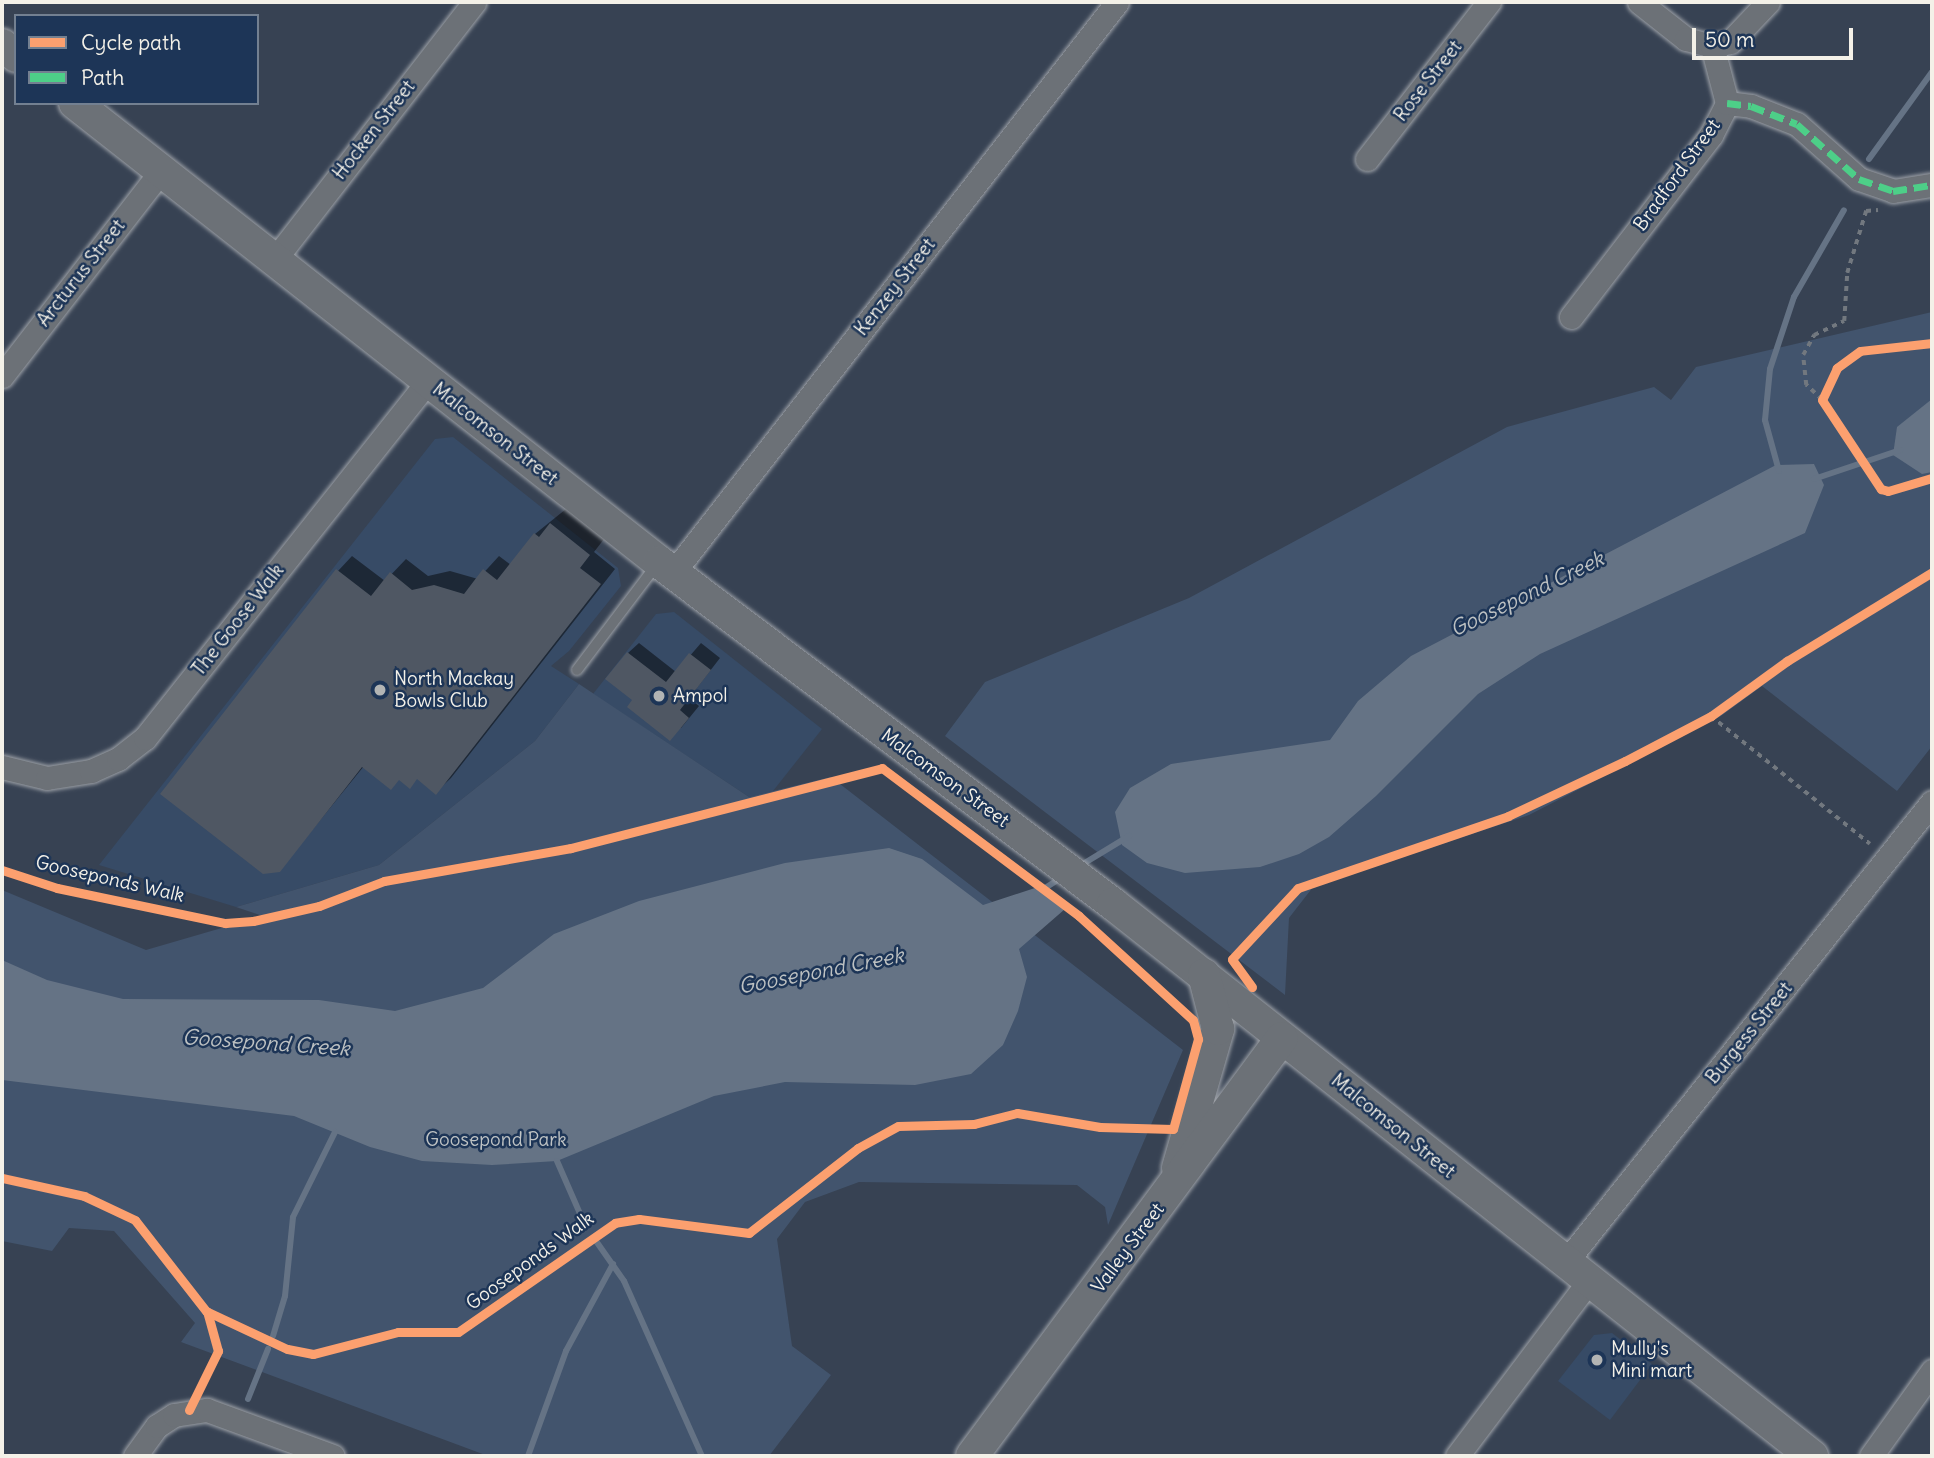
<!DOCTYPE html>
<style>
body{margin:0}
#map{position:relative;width:1934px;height:1458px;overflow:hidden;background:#374253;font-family:Delius,sans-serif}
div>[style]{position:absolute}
.built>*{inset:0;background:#374b66}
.green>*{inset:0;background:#42546d}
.water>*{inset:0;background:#657385}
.shadow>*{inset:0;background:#0007}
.stream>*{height:6px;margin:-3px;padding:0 3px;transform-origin:3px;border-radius:3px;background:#657385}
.building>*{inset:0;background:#4f5763}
.path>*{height:3.5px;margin-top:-1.75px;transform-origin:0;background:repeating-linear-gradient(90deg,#72787f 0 5px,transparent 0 10px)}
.roads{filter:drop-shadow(0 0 2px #9da1a7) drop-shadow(0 0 2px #9da1a7)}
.lane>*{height:10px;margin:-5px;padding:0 5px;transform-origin:5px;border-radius:5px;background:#6c7177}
.street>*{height:23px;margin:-11.5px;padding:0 11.5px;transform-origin:11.5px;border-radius:11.5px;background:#6c7177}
.secondary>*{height:32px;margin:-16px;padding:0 16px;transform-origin:16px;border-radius:16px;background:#6c7177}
.quiet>*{height:7px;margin-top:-3.5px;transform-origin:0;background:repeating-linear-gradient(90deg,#4dcf88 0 14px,transparent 0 21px)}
.cycleway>*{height:9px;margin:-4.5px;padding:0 4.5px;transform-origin:4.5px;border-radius:4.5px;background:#fca06f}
.dots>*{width:19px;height:19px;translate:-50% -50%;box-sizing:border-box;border:4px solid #1d3557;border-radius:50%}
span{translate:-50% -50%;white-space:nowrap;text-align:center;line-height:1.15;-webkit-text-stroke:5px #1d3557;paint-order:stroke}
.street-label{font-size:19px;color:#f4f1e8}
.poi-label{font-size:19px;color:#f4f1e8}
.left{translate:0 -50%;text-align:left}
.park-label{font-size:19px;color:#bfc3c4}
.water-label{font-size:21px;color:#bdc1c2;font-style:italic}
.frame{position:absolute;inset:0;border:4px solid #f4f1e8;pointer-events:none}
.legend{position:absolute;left:14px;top:14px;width:245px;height:91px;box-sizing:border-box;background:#1d3557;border:2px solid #738091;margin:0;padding:9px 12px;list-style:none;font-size:21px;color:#f4f1e8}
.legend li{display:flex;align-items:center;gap:14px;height:35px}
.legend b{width:35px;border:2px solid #738091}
.scale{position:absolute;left:1692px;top:28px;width:161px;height:32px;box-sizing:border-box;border:4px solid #f4f1e8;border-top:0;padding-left:9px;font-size:21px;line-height:24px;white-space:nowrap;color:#f4f1e8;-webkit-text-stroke:5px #1d3557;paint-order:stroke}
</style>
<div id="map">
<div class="built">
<div style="clip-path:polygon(453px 437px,618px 568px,621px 586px,569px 651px,551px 666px,579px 684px,535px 741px,379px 865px,236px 907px,99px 865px,435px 439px)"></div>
<div style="clip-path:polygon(674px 612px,822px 729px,773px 791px,749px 797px,593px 694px,656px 614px)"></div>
<div style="clip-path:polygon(1612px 1333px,1652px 1364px,1610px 1420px,1558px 1381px,1594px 1335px)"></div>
</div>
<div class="green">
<div style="clip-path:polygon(1932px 312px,1932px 746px,1897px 791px,1762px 686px,1721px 716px,1529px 815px,1313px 887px,1289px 918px,1285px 995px,945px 736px,985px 682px,1189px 598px,1507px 427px,1654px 387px,1671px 400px,1696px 367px)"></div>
<div style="clip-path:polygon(579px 684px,749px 797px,831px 777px,1183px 1050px,1108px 1225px,1105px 1207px,1077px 1185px,859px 1182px,805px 1202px,777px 1239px,792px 1346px,831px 1375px,769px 1456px,488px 1456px,181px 1342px,195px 1323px,114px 1231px,69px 1228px,52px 1251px,2px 1241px,2px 890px,146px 950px,263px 916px,236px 907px,379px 865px,535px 741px)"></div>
</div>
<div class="water">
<div style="clip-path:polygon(1932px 399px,1932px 472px,1922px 474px,1893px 455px,1897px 427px)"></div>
<div style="clip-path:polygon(1814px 464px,1824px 485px,1805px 533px,1540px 654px,1478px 694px,1376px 796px,1329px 837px,1299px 854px,1260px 867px,1185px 873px,1147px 863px,1122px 845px,1115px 812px,1130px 788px,1171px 764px,1330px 740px,1358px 701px,1411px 656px,1776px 465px)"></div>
<div style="clip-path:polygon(889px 848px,922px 859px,983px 905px,1041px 886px,1065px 909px,1019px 949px,1027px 977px,1018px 1011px,1003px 1045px,971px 1074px,915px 1085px,785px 1082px,714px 1096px,557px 1161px,492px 1165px,422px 1161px,370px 1147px,294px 1116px,2px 1080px,2px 960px,47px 980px,123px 999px,319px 1000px,395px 1011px,483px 988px,554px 934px,639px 901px,785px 863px)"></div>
</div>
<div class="shadow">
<div style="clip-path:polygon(566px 509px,604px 539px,594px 552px,615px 569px,451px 778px,436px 792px,418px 778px,400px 778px,364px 766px,279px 871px,338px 571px,352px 556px,385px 581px,406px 559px,428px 576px,450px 571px,478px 579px,499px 556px,511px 565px,535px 534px)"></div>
<div style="clip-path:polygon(639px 643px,676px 672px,701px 643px,720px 658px,689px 698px,699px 706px,681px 728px,634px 699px,628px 653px)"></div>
</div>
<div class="stream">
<div style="left:1869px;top:159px;width:107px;rotate:-54.1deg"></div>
<div style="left:1779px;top:471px;width:53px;rotate:-105.4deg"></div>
<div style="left:1765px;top:420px;width:51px;rotate:-84.4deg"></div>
<div style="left:1770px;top:369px;width:76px;rotate:-71.6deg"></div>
<div style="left:1794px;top:297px;width:100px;rotate:-60.1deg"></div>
<div style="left:1814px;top:479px;width:91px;rotate:-18.6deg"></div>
<div style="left:1078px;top:867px;width:60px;rotate:-31.3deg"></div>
<div style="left:1037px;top:893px;width:31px;rotate:-32deg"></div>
<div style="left:557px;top:1161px;width:70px;rotate:66.4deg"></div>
<div style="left:596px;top:1241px;width:49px;rotate:55deg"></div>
<div style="left:624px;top:1281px;width:192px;rotate:66deg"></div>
<div style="left:273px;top:1336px;width:42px;rotate:-73.3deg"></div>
<div style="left:285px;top:1296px;width:79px;rotate:-84.2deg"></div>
<div style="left:293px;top:1217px;width:95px;rotate:-63.7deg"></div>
<div style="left:248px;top:1399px;width:54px;rotate:-68.2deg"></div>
<div style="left:528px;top:1456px;width:112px;rotate:-70.1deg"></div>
<div style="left:566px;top:1351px;width:99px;rotate:-61.6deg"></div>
</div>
<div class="building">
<div style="clip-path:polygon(550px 523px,590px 555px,580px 568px,601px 584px,436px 795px,417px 779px,410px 789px,399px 780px,391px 790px,362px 767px,280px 872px,263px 874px,160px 794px,336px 569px,371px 596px,390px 572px,412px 590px,434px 585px,464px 594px,483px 569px,497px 580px,534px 533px,539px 537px)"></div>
<div style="clip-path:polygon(627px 652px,666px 682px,689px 653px,711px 670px,680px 710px,689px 718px,670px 741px,627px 707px,632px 700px,605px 679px)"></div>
</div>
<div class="path">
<div style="left:1822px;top:400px;width:22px;rotate:-137deg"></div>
<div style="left:1806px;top:385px;width:30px;rotate:-96deg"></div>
<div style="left:1803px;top:355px;width:23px;rotate:-61deg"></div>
<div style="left:1814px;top:335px;width:33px;rotate:-25deg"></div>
<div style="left:1844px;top:321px;width:48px;rotate:-86.4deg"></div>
<div style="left:1847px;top:273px;width:65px;rotate:-73deg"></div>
<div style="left:1866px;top:211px;width:12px;rotate:-5deg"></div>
<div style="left:1711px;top:716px;width:204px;rotate:38.8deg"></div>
</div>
<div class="roads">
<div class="lane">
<div style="left:577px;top:670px;width:134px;rotate:-52.9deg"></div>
</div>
<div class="street">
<div style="left:1639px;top:2px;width:60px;rotate:38.2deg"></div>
<div style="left:1686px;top:39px;width:27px;rotate:15deg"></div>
<div style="left:1727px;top:103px;width:24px;rotate:7deg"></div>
<div style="left:1751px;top:106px;width:49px;rotate:21.4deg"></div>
<div style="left:1797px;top:124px;width:83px;rotate:41.6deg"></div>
<div style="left:1859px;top:179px;width:36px;rotate:19deg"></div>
<div style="left:1893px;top:191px;width:39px;rotate:-9deg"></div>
<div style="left:1367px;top:159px;width:199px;rotate:-52.2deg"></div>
<div style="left:275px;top:259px;width:325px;rotate:-52.2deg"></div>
<div style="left:1571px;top:317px;width:230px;rotate:-52.4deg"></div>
<div style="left:1711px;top:135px;width:36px;rotate:-63deg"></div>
<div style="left:1727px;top:103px;width:59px;rotate:-104.7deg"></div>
<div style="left:1712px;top:46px;width:18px;rotate:-13deg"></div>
<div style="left:1730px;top:42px;width:55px;rotate:-46.5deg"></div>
<div style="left:2px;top:376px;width:259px;rotate:-52.2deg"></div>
<div style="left:673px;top:573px;width:723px;rotate:-52.13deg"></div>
<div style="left:2px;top:767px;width:46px;rotate:13.7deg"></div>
<div style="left:47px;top:778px;width:45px;rotate:-9deg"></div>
<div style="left:91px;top:771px;width:30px;rotate:-24deg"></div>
<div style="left:118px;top:759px;width:34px;rotate:-38deg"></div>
<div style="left:145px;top:738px;width:456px;rotate:-51.6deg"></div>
<div style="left:1565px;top:1263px;width:589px;rotate:-51.48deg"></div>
<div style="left:135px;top:1456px;width:37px;rotate:-54deg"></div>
<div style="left:157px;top:1426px;width:20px;rotate:-33deg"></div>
<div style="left:174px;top:1415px;width:33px;rotate:-9deg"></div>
<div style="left:207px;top:1410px;width:134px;rotate:20.1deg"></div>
<div style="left:1457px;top:1456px;width:218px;rotate:-53deg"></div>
<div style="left:1871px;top:1456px;width:105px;rotate:-54.3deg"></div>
</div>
<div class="secondary">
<div style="left:2px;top:45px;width:18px;rotate:38deg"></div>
<div style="left:75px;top:103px;width:743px;rotate:38.17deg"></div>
<div style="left:659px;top:562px;width:568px;rotate:36.99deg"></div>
<div style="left:1113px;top:904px;width:891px;rotate:38.3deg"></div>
<div style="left:1178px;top:1168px;width:145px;rotate:-73.9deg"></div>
<div style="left:1218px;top:1029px;width:56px;rotate:-104.5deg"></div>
<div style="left:972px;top:1456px;width:520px;rotate:-53.44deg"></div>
</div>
</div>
<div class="quiet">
<div style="left:1727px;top:103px;width:24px;rotate:7deg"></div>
<div style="left:1751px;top:106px;width:49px;rotate:21.4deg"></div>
<div style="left:1797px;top:124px;width:83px;rotate:41.6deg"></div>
<div style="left:1859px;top:179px;width:36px;rotate:19deg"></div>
<div style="left:1893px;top:191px;width:39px;rotate:-9deg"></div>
</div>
<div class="cycleway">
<div style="left:1932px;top:343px;width:72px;rotate:173.7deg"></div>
<div style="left:1860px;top:351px;width:29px;rotate:144deg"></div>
<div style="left:1837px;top:368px;width:35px;rotate:115deg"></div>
<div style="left:1822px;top:400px;width:107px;rotate:56.5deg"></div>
<div style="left:1881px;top:489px;width:7px;rotate:16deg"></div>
<div style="left:1888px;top:491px;width:46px;rotate:-16.5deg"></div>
<div style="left:2px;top:870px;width:58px;rotate:18.1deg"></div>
<div style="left:57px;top:888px;width:172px;rotate:11.8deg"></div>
<div style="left:225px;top:923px;width:28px;rotate:-4deg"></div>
<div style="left:253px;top:921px;width:68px;rotate:-12.8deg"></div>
<div style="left:319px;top:906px;width:70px;rotate:-21deg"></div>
<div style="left:384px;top:881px;width:190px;rotate:-10deg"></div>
<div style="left:571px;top:848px;width:321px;rotate:-14.4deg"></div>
<div style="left:882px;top:768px;width:246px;rotate:36.9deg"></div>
<div style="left:1079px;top:916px;width:154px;rotate:42.4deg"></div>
<div style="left:1193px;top:1020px;width:20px;rotate:75deg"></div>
<div style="left:1198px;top:1039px;width:93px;rotate:105.5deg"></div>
<div style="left:1173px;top:1129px;width:73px;rotate:-178.4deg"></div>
<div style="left:1100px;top:1127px;width:84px;rotate:-170.4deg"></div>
<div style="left:1017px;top:1113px;width:44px;rotate:165.7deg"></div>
<div style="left:974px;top:1124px;width:76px;rotate:178.5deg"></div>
<div style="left:898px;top:1126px;width:46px;rotate:151.2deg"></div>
<div style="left:858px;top:1148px;width:138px;rotate:142.1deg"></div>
<div style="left:749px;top:1233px;width:111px;rotate:-172.7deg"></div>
<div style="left:639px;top:1219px;width:24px;rotate:171deg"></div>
<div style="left:615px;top:1223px;width:191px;rotate:145.2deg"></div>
<div style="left:458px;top:1332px;width:60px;rotate:180deg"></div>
<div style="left:398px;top:1332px;width:88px;rotate:165.5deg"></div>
<div style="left:313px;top:1354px;width:26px;rotate:-169deg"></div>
<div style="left:287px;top:1349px;width:89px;rotate:-154.9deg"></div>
<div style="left:206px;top:1311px;width:115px;rotate:-128deg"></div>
<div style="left:135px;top:1220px;width:56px;rotate:-154.8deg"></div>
<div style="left:84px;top:1196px;width:84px;rotate:-167.6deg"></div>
<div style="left:1252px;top:987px;width:34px;rotate:-126deg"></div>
<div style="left:1232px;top:959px;width:97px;rotate:-47.1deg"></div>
<div style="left:1298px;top:888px;width:222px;rotate:-18.9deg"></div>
<div style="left:1508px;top:816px;width:129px;rotate:-25.2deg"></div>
<div style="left:1625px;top:761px;width:97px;rotate:-27.6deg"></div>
<div style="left:1711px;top:716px;width:94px;rotate:-35.9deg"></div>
<div style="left:1787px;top:661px;width:170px;rotate:-31.5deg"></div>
<div style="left:189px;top:1410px;width:66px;rotate:-63.8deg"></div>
<div style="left:218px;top:1351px;width:41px;rotate:-105.4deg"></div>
</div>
<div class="dots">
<div style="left:380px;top:690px;background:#b2b4b4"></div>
<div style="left:659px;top:696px;background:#b2b4b4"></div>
<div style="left:1597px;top:1360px;background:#b2b4b4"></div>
</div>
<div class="street-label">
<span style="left:1428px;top:81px;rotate:-52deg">Rose Street</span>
<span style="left:374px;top:130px;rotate:-52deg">Hocken Street</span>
<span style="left:1677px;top:175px;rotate:-54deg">Bradford Street</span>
<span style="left:81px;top:273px;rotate:-52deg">Arcturus Street</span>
<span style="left:895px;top:287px;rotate:-52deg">Kenzey Street</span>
<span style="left:495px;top:434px;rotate:38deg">Malcomson Street</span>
<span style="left:238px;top:620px;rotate:-52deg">The Goose Walk</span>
<span style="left:945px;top:778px;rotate:36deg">Malcomson Street</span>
<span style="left:110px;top:879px;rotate:13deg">Gooseponds Walk</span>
<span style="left:1749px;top:1033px;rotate:-51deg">Burgess Street</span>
<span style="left:1393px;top:1126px;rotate:39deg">Malcomson Street</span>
<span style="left:1128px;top:1248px;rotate:-53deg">Valley Street</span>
<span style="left:530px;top:1261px;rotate:-36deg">Gooseponds Walk</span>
</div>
<div class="poi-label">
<span class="left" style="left:394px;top:690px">North Mackay<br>Bowls Club</span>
<span class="left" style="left:673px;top:696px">Ampol</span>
<span class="left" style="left:1611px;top:1360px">Mully's<br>Mini mart</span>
</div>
<div class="park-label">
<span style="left:496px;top:1140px">Goosepond Park</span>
</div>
<div class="water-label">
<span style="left:1527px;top:594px;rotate:-26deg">Goosepond Creek</span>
<span style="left:821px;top:971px;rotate:-11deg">Goosepond Creek</span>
<span style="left:266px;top:1043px;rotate:4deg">Goosepond Creek</span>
</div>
<div class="frame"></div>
<ul class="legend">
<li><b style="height:9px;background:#fca06f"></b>Cycle path</li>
<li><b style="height:9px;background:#4dcf88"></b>Path</li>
</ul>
<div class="scale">50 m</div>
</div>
